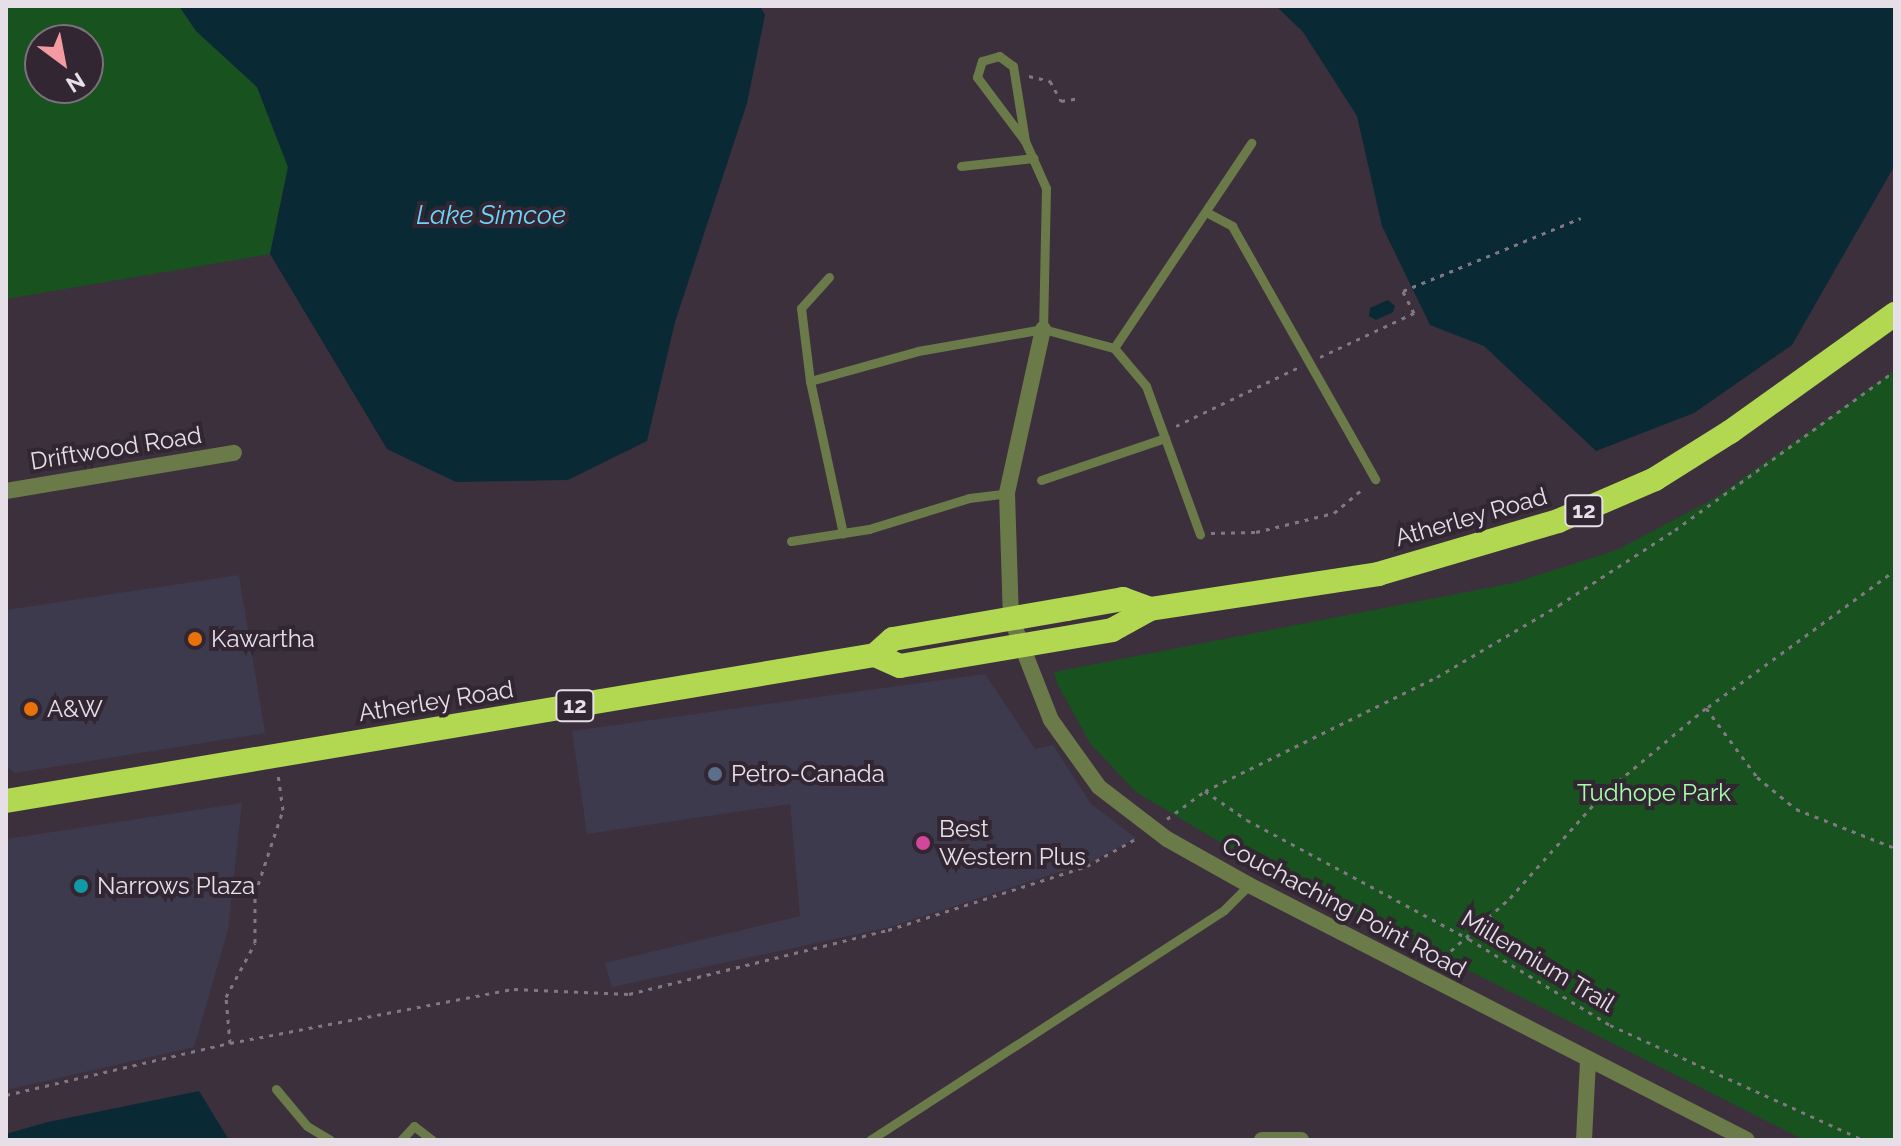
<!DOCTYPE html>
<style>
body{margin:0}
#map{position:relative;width:1901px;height:1146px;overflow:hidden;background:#3c303d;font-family:Raleway,sans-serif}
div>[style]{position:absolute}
.commercial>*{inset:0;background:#3c3a4c}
.green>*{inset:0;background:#18521f}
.water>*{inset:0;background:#092934}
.path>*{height:3px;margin-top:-1.5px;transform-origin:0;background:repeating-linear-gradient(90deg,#827883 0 4px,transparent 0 10px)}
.lane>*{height:9px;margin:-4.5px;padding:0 4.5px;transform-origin:4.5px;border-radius:4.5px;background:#6a7a48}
.street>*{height:16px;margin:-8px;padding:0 8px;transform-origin:8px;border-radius:8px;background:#6a7a48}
.highway>*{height:24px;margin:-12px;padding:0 12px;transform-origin:12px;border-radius:12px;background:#b2d751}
.dots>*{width:22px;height:22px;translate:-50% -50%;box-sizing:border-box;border:4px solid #322633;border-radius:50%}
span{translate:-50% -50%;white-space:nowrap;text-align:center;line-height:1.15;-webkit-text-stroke:8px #322633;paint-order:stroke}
.shield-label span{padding:2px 6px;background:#322633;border:2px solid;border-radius:6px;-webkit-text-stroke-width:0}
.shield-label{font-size:22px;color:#e6dfe7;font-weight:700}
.street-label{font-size:24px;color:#e6dfe7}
.poi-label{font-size:24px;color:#e6dfe7}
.left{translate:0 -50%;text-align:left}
.park-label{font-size:24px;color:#a8fcac}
.water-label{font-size:26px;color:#6fd4fa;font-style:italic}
.frame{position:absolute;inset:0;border:8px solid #e6dfe7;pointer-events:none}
.north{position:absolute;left:24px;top:24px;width:80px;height:80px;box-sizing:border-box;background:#322633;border:2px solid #7a707b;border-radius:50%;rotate:148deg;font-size:22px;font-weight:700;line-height:32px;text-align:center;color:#e6dfe7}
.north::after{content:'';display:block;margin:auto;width:28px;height:36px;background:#f49aa1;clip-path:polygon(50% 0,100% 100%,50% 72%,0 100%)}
</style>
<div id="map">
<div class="commercial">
<div style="clip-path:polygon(239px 575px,265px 733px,15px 773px,6px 766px,6px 610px)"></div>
<div style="clip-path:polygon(985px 674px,1035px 749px,1053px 745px,1091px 804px,1136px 838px,1093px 861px,890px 927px,612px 987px,605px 963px,800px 916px,790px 804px,587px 834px,572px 731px)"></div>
<div style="clip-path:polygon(242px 803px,228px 930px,194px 1047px,6px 1090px,6px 839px)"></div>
</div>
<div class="green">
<div style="clip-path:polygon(evenodd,6px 6px,179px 6px,196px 31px,257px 87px,288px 167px,270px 254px,6px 299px,6px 6px,40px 40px,88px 40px,88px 88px,40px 88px,40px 40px)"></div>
<div style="clip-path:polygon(1895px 370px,1895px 1140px,1804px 1140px,1248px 859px,1136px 792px,1090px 743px,1057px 683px,1054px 672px,1513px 583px,1617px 550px,1715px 498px)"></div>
</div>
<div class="water">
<div style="clip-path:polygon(179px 6px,760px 6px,765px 15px,747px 103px,675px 322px,647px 441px,568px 480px,456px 482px,387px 449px,270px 254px,288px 167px,257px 87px,196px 31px)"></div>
<div style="clip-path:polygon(1276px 6px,1895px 6px,1895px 165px,1792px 345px,1694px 413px,1596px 451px,1484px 346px,1430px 325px,1382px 226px,1357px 116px,1303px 32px)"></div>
<div style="clip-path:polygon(1388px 300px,1395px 306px,1393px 312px,1376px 320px,1369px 316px,1370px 308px)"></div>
<div style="clip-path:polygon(199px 1091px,229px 1140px,6px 1140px,6px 1134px,48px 1122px)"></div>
</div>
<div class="path">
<div style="left:1029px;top:76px;width:22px;rotate:13deg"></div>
<div style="left:1050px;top:81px;width:23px;rotate:61deg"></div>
<div style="left:1061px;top:101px;width:18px;rotate:-9deg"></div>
<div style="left:1320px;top:357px;width:104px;rotate:-25.1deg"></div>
<div style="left:1414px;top:313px;width:25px;rotate:-117deg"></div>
<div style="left:1403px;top:291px;width:192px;rotate:-22.3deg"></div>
<div style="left:1176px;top:426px;width:136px;rotate:-25.6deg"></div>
<div style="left:1211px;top:533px;width:45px;rotate:-1.3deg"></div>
<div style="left:1256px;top:532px;width:80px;rotate:-13.7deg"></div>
<div style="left:1334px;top:513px;width:39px;rotate:-40deg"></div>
<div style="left:1708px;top:707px;width:232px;rotate:-36.2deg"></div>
<div style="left:1205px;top:791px;width:51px;rotate:34.6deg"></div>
<div style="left:1247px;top:820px;width:252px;rotate:28.2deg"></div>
<div style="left:1469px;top:939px;width:165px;rotate:31.4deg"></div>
<div style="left:1610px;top:1025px;width:279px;rotate:24.4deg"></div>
<div style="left:1167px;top:819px;width:47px;rotate:-36.4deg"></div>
<div style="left:1205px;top:791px;width:258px;rotate:-26.2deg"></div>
<div style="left:1437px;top:677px;width:142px;rotate:-30.5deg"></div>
<div style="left:1559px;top:605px;width:138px;rotate:-32.9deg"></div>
<div style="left:1675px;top:530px;width:271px;rotate:-35.9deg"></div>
<div style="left:1436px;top:964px;width:99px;rotate:-41.7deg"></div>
<div style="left:1510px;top:898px;width:140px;rotate:-48.2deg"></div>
<div style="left:1603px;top:794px;width:134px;rotate:-39.9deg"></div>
<div style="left:1706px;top:708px;width:86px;rotate:53.5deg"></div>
<div style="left:1757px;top:777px;width:50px;rotate:39.4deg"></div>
<div style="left:1796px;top:809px;width:106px;rotate:21.5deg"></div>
<div style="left:230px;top:1043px;width:46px;rotate:-95deg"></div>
<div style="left:226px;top:997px;width:61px;rotate:-61.8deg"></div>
<div style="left:255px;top:943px;width:49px;rotate:-90deg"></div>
<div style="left:255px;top:894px;width:89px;rotate:-71.6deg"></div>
<div style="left:283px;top:810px;width:34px;rotate:-98deg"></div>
<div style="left:6px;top:1095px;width:230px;rotate:-13.1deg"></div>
<div style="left:230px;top:1043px;width:289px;rotate:-10.8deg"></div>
<div style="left:514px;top:989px;width:115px;rotate:2.5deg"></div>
<div style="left:629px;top:994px;width:267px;rotate:-13.9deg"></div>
<div style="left:888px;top:930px;width:209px;rotate:-17.8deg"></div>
<div style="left:1087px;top:866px;width:57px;rotate:-29.2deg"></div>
</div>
<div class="lane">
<div style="left:1025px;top:141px;width:80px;rotate:-126.9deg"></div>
<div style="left:977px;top:77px;width:17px;rotate:-73deg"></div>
<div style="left:982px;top:61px;width:18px;rotate:-16deg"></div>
<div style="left:999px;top:56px;width:17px;rotate:36deg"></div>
<div style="left:1013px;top:66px;width:76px;rotate:80.9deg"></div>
<div style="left:1025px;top:141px;width:51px;rotate:65.9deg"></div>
<div style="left:1046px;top:188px;width:141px;rotate:91.2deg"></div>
<div style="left:961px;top:166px;width:73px;rotate:-6.3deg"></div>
<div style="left:1206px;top:212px;width:30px;rotate:28deg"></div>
<div style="left:1232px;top:226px;width:291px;rotate:60.5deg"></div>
<div style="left:829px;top:277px;width:42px;rotate:132.1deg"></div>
<div style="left:801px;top:308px;width:74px;rotate:83deg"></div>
<div style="left:810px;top:381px;width:156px;rotate:77.8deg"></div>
<div style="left:1114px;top:348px;width:247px;rotate:-56.2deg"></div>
<div style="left:810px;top:381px;width:112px;rotate:-15.5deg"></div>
<div style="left:918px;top:351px;width:127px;rotate:-10deg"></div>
<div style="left:1043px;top:329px;width:73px;rotate:15deg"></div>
<div style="left:1114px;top:348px;width:50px;rotate:49.9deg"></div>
<div style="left:1146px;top:386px;width:158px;rotate:70deg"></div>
<div style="left:1041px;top:480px;width:131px;rotate:-18.7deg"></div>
<div style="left:791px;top:541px;width:79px;rotate:-8.7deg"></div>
<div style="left:869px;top:529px;width:105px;rotate:-17.2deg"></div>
<div style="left:969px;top:498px;width:38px;rotate:-7deg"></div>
<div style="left:276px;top:1089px;width:48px;rotate:50deg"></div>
<div style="left:307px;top:1126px;width:27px;rotate:31deg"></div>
<div style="left:401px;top:1140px;width:19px;rotate:-47deg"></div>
<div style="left:414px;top:1126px;width:23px;rotate:38deg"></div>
<div style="left:870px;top:1140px;width:422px;rotate:-33deg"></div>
<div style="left:1224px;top:910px;width:35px;rotate:-45deg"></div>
</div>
<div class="street">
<div style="left:1043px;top:329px;width:168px;rotate:102.4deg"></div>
<div style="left:1007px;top:493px;width:125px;rotate:88.2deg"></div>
<div style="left:1011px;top:618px;width:110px;rotate:68.6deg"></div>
<div style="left:1051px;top:720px;width:82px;rotate:54.4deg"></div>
<div style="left:1099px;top:787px;width:86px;rotate:37.4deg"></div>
<div style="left:1167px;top:839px;width:94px;rotate:29.3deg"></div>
<div style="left:1249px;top:885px;width:559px;rotate:27.11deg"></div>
<div style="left:6px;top:491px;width:231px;rotate:-9.5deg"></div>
<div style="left:1262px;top:1140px;width:39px"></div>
<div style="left:1584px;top:1140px;width:78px;rotate:-87.1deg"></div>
</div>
<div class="highway">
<div style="left:875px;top:655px;width:24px;rotate:-42deg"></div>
<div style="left:893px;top:639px;width:177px;rotate:-9.8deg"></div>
<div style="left:1067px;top:609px;width:57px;rotate:-10.1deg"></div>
<div style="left:1123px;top:599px;width:29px;rotate:20deg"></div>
<div style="left:6px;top:801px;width:881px;rotate:-9.54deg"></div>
<div style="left:875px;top:655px;width:27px;rotate:24deg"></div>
<div style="left:900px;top:666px;width:215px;rotate:-9.6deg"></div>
<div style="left:1112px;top:630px;width:43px;rotate:-28.9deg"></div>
<div style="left:1150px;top:609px;width:231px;rotate:-8.7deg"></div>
<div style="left:1378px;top:574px;width:188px;rotate:-16.4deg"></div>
<div style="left:1558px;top:521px;width:106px;rotate:-23.4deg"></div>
<div style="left:1655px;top:479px;width:89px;rotate:-32.1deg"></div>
<div style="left:1730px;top:432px;width:203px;rotate:-35.6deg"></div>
</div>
<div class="dots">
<div style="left:195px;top:639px;background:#e8710a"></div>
<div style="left:31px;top:709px;background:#e8710a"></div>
<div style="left:715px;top:774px;background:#5c6f8a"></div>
<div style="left:923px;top:843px;background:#d1479c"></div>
<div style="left:81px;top:886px;background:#0f9aa8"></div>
</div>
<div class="shield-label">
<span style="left:1584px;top:511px">12</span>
<span style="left:575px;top:706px">12</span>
</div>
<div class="street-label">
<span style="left:116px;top:448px;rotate:-9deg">Driftwood Road</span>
<span style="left:1471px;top:517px;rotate:-16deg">Atherley Road</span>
<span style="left:436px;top:701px;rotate:-9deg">Atherley Road</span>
<span style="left:1344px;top:907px;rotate:28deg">Couchaching Point Road</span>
<span style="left:1538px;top:961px;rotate:31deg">Millennium Trail</span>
</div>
<div class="poi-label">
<span class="left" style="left:211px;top:639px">Kawartha</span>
<span class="left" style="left:47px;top:709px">A&amp;W</span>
<span class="left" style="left:731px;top:774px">Petro-Canada</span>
<span class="left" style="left:939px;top:843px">Best<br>Western Plus</span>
<span class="left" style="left:97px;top:886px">Narrows Plaza</span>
</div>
<div class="park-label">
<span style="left:1654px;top:793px">Tudhope Park</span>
</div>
<div class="water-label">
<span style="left:491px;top:216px">Lake Simcoe</span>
</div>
<div class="frame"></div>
<div class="north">N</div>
</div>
